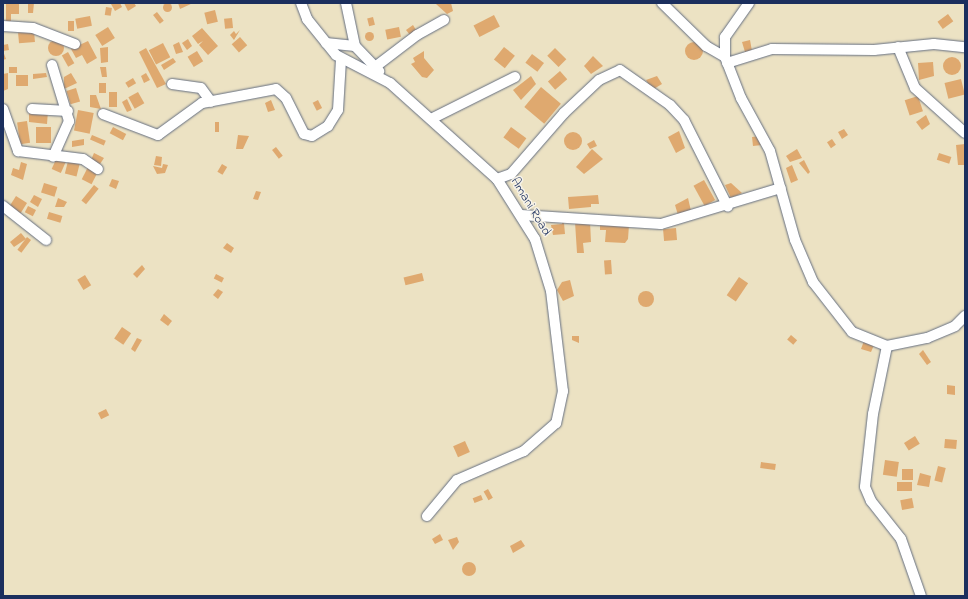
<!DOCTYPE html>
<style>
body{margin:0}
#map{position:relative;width:968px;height:599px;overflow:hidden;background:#ece2c3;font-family:"Indie Flower",sans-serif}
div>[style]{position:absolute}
.building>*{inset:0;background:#dfa96f;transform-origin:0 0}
.round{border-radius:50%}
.roads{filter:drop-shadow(0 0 1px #646e81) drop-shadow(0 0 1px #646e81)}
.minor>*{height:10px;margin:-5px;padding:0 5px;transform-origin:5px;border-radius:5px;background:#fff}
span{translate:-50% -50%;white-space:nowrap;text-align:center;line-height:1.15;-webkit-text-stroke:3px #f7f3e8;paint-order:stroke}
.street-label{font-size:13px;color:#1b2f5e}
.frame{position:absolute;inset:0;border:4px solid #1b2f5e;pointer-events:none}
</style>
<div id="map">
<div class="building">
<div class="round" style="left:162.5px;top:2.5px;width:9px;height:9px"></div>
<div style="clip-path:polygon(6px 3px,19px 3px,19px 14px,11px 14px,11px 21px,6px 21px)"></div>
<div style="clip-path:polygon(28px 3px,34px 3px,33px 13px,28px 13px)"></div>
<div style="clip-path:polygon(120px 3px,122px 7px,115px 11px,111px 4px)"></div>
<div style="clip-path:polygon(124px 3px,134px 3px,136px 6px,128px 11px)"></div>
<div style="clip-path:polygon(178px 3px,193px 3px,180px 9px)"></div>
<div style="clip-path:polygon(451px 3px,453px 11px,447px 14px,436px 4px)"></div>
<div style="left:106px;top:7px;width:6px;height:8px;rotate:9deg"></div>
<div style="left:215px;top:10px;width:12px;height:11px;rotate:76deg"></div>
<div style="left:157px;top:12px;width:11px;height:5px;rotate:52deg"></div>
<div style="left:948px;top:14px;width:9px;height:13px;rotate:54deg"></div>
<div style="left:494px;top:15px;width:13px;height:23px;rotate:63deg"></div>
<div style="left:90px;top:16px;width:10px;height:15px;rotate:79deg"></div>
<div style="left:373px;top:17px;width:8px;height:6px;rotate:76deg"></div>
<div style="left:232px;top:18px;width:10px;height:8px;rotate:84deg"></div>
<div style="left:68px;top:21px;width:6px;height:10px"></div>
<div style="clip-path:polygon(413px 25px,416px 30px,410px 35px,406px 30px)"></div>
<div style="left:108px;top:27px;width:13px;height:15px;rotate:58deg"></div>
<div style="left:399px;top:27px;width:10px;height:14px;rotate:79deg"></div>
<div style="clip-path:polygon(202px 28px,218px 46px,208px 55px,199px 45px,203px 41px,198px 44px,192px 36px)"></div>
<div style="clip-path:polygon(240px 30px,234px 40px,230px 35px,234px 31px,236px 34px)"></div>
<div style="left:34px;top:31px;width:11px;height:16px;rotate:85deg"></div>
<div class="round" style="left:364.5px;top:31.5px;width:9px;height:9px"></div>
<div style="left:240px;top:37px;width:11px;height:11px;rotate:49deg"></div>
<div style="clip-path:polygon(188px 39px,192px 46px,187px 50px,182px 43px)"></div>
<div style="clip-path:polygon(750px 40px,752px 51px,745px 52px,742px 42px)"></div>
<div class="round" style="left:48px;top:40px;width:16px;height:16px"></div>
<div style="clip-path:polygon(88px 41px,97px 58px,87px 64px,82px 55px,76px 58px,71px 49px)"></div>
<div style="clip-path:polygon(179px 42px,183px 52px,176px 54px,173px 45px)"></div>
<div class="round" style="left:685px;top:42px;width:18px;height:18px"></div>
<div style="left:163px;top:43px;width:16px;height:16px;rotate:63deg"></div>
<div style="clip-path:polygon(8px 44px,9px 50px,3px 51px,6px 59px,3px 60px,3px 45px)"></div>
<div style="clip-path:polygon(108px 47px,108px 62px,101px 63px,100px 48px)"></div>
<div style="left:504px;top:47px;width:14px;height:16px;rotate:39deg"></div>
<div style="clip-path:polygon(146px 48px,166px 84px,157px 88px,139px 52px)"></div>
<div style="left:555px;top:48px;width:16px;height:11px;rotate:45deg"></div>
<div style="left:197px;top:51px;width:12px;height:11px;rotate:59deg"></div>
<div style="clip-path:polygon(424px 51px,424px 58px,434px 70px,427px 78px,422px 77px,411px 64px,415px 62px,413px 58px)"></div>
<div style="left:68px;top:52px;width:13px;height:7px;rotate:61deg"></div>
<div style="left:532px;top:54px;width:15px;height:11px;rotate:37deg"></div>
<div style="clip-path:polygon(593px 56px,603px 66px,591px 74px,584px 66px)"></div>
<div class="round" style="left:943px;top:57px;width:18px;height:18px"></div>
<div style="clip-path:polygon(173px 58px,176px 62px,164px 70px,161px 65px)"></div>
<div style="clip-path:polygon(933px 62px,934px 76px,919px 80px,918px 63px)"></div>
<div style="left:9px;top:67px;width:8px;height:6px"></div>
<div style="clip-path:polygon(100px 67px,106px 67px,107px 77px,102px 77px)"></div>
<div style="left:560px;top:71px;width:11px;height:16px;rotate:49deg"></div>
<div style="clip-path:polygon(8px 73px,8px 89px,3px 91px,3px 74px)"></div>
<div style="clip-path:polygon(46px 73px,47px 77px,33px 79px,33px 74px)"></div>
<div style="clip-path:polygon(71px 73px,77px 83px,64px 89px,64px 77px)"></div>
<div style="clip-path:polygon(146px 73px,150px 80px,144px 83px,141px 76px)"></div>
<div style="left:16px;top:75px;width:12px;height:11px"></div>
<div style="clip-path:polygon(531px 76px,536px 84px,521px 100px,513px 90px)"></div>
<div style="clip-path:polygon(657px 76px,662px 84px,652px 90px,646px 80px)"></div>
<div style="left:133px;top:78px;width:6px;height:9px;rotate:59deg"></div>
<div style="left:961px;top:79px;width:16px;height:17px;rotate:76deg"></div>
<div style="left:99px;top:83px;width:7px;height:10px"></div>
<div style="left:541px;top:87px;width:26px;height:26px;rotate:40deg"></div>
<div style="left:76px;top:88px;width:14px;height:10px;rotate:73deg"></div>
<div style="left:109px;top:92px;width:8px;height:15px"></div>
<div style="left:138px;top:92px;width:13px;height:11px;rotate:61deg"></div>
<div style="clip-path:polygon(90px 95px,96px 95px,101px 109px,90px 107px)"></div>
<div style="left:918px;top:96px;width:16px;height:14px;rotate:72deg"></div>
<div style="clip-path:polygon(127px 99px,132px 110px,127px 112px,122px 102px)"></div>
<div style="clip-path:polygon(271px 100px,275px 110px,268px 112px,265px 103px)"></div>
<div style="left:318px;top:100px;width:9px;height:6px;rotate:63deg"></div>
<div style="left:78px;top:110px;width:16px;height:21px;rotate:11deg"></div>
<div style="clip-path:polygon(48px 111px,47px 124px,29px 122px,29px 112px)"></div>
<div style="clip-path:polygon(926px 115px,930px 124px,922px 130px,916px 122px)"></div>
<div style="left:27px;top:121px;width:22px;height:10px;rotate:82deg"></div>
<div style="left:215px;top:122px;width:4px;height:10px"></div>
<div style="left:36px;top:127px;width:15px;height:16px"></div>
<div style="left:113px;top:127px;width:15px;height:7px;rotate:28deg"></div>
<div style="left:511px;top:127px;width:19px;height:13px;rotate:36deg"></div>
<div style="clip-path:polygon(844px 129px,848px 135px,842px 139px,838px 132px)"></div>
<div style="clip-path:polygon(679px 131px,685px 148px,676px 153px,668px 137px)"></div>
<div class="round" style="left:564px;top:132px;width:18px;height:18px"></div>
<div style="left:92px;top:135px;width:15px;height:5px;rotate:23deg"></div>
<div style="clip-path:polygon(238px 135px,249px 136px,243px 149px,236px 149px)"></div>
<div style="left:761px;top:136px;width:9px;height:9px;rotate:84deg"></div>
<div style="clip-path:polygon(84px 139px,84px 145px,72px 147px,72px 141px)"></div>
<div style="left:832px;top:139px;width:7px;height:6px;rotate:56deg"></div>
<div style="clip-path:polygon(594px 140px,597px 146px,590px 149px,587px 144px)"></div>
<div style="clip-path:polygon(965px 144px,965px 165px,958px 165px,956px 145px)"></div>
<div style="left:276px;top:147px;width:11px;height:5px;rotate:52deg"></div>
<div style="clip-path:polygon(592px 149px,603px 159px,584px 174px,576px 167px)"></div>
<div style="clip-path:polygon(797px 149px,802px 158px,790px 162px,786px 156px)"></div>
<div style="clip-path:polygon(94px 153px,104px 158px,100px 164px,91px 160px)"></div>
<div style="left:939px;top:153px;width:13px;height:7px;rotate:18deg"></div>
<div style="clip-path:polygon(156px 156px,162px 157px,161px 166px,154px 165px)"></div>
<div style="left:57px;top:157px;width:10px;height:13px;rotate:24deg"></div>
<div style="clip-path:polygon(804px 160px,810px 172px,808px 174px,799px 163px)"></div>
<div style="left:68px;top:161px;width:12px;height:13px;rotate:14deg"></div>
<div style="clip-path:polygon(21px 162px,27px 164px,23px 180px,11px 175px,13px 168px,19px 170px)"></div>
<div style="clip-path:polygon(163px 164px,168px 165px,165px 173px,157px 174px,153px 166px,162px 168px)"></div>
<div style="left:222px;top:164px;width:6px;height:9px;rotate:31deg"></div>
<div style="left:89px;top:165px;width:11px;height:16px;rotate:27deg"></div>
<div style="clip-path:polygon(792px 165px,798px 180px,791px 183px,786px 168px)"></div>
<div style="clip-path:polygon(112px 179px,119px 181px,116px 189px,109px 186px)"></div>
<div style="left:704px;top:180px;width:23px;height:12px;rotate:61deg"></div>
<div style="left:44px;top:183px;width:14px;height:10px;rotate:17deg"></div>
<div style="clip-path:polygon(731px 183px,742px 193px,731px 198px,725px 185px)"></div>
<div style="left:94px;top:185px;width:6px;height:20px;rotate:39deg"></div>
<div style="clip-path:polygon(256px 191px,261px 192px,258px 200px,253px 199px)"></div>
<div style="clip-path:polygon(34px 195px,42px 199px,38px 207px,30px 202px)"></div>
<div style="clip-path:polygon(598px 195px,599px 204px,591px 204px,591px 207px,569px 209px,568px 197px)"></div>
<div style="left:16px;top:196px;width:13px;height:14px;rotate:32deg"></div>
<div style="clip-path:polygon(58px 198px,67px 202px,64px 207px,55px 207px)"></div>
<div style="clip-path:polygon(688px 198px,691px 211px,678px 215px,675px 205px)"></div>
<div style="left:28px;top:206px;width:9px;height:7px;rotate:27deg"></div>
<div style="left:49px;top:212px;width:14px;height:7px;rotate:17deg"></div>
<div style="clip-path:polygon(562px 219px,572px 222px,564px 223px,565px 234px,553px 235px,551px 225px,562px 224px)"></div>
<div style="clip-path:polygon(590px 221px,591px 242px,583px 243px,584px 253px,577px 253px,575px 222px)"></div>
<div style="clip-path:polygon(600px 224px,629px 225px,628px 239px,625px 243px,605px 242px,606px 230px,600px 230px)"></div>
<div style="left:676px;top:228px;width:12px;height:13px;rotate:85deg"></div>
<div style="clip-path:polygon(21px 233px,26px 239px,14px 247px,10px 242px)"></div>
<div style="left:27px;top:237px;width:5px;height:16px;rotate:37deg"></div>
<div style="clip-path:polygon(227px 243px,234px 248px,231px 253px,223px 248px)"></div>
<div style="left:611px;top:260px;width:14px;height:7px;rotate:86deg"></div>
<div style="clip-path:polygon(142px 265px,145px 269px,137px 278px,133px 274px)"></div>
<div style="left:422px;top:273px;width:8px;height:19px;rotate:76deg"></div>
<div style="left:216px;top:274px;width:9px;height:5px;rotate:27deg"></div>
<div style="left:85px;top:275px;width:12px;height:9px;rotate:59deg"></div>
<div style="left:739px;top:277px;width:11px;height:22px;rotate:34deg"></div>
<div style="clip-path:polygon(570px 280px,574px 296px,563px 301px,557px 290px,562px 282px)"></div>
<div style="clip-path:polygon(218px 289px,223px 292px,218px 299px,213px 295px)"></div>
<div class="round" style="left:638px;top:291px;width:16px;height:16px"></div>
<div style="clip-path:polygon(164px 314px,172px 321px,168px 326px,160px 320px)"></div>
<div style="left:122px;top:327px;width:11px;height:14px;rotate:34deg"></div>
<div style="left:791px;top:335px;width:8px;height:6px;rotate:40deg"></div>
<div style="clip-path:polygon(572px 336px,579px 336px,579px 343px,572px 340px)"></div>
<div style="clip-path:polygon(137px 338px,142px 340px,135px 352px,131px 349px)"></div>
<div style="clip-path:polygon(864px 341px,874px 345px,871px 352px,861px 349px)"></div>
<div style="clip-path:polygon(923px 350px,931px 362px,927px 365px,919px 354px)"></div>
<div style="clip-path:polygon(947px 385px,955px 386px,955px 395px,947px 394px)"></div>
<div style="left:106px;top:409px;width:7px;height:9px;rotate:63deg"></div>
<div style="left:915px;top:436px;width:9px;height:13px;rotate:58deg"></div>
<div style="left:945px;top:439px;width:12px;height:9px;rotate:5deg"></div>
<div style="left:465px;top:441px;width:12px;height:13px;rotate:66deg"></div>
<div style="left:885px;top:460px;width:14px;height:15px;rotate:8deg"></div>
<div style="left:761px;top:462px;width:15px;height:6px;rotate:8deg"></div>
<div style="left:938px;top:466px;width:8px;height:15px;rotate:14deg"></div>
<div style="left:902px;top:469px;width:11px;height:11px"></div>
<div style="clip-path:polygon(920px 473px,931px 476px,929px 487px,917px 485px)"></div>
<div style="left:897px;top:482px;width:15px;height:9px"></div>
<div style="left:488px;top:489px;width:10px;height:5px;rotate:61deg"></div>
<div style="left:481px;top:495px;width:5px;height:9px;rotate:68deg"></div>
<div style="left:912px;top:498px;width:10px;height:12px;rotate:79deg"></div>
<div style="clip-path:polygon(440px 534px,443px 540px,435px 544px,432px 539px)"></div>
<div style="clip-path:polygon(457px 537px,459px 542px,453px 550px,448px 540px)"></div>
<div style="clip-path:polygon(521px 540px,525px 546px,513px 553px,510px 546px)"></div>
<div class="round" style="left:462px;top:562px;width:14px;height:14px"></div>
</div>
<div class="roads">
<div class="minor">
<div style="left:301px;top:3px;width:17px;rotate:69deg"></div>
<div style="left:307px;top:19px;width:46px;rotate:51.1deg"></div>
<div style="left:336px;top:55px;width:61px;rotate:27.4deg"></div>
<div style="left:390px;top:83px;width:144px;rotate:41.9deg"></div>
<div style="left:497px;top:179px;width:71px;rotate:57.7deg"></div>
<div style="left:535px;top:239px;width:54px;rotate:72.9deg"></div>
<div style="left:551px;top:291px;width:101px;rotate:83.2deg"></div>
<div style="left:563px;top:391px;width:33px;rotate:102deg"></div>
<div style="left:556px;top:423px;width:43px;rotate:138.8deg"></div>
<div style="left:524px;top:451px;width:73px;rotate:156.6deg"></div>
<div style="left:457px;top:480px;width:47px;rotate:129.8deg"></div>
<div style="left:346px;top:3px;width:44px;rotate:78.2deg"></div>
<div style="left:662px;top:3px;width:62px;rotate:44.3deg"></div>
<div style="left:706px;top:46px;width:22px;rotate:30deg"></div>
<div style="left:749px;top:3px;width:42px;rotate:125.2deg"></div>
<div style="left:725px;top:37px;width:20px;rotate:90deg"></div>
<div style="left:725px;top:57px;width:44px;rotate:68.7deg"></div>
<div style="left:741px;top:98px;width:60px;rotate:61.3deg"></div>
<div style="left:770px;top:151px;width:92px;rotate:74.3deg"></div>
<div style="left:795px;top:240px;width:46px;rotate:66.8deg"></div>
<div style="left:813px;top:282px;width:63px;rotate:52deg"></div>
<div style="left:852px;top:332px;width:38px;rotate:22deg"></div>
<div style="left:887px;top:346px;width:41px;rotate:-11.3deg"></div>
<div style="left:927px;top:338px;width:30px;rotate:-23deg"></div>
<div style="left:955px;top:326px;width:14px;rotate:-45deg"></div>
<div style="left:3px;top:26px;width:30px;rotate:4deg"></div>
<div style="left:33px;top:28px;width:45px;rotate:20.9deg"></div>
<div style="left:326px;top:43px;width:29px;rotate:6deg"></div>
<div style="left:355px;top:46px;width:35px;rotate:46deg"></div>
<div style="left:898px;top:47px;width:44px;rotate:67.5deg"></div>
<div style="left:915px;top:88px;width:67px;rotate:42deg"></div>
<div style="left:727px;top:63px;width:47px;rotate:-17.3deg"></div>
<div style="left:772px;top:49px;width:102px;rotate:0.6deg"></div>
<div style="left:874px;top:50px;width:60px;rotate:-5.7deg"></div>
<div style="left:934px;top:44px;width:31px;rotate:6deg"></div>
<div style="left:52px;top:65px;width:59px;rotate:73.1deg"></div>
<div style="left:69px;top:121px;width:39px;rotate:114deg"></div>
<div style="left:375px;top:67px;width:53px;rotate:-37.3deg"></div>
<div style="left:417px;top:35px;width:31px;rotate:-29deg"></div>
<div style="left:172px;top:84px;width:29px;rotate:8deg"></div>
<div style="left:201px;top:88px;width:17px;rotate:54deg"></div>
<div style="left:3px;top:109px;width:45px;rotate:70.3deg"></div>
<div style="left:18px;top:151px;width:65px;rotate:7deg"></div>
<div style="left:83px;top:159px;width:18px;rotate:34deg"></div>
<div style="left:32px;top:109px;width:36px;rotate:3deg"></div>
<div style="left:103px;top:114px;width:59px;rotate:20.9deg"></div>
<div style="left:158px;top:135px;width:54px;rotate:-36deg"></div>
<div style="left:202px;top:103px;width:75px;rotate:-10.7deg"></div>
<div style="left:276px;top:89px;width:13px;rotate:42deg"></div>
<div style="left:286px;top:98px;width:40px;rotate:63.4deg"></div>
<div style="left:304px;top:134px;width:8px;rotate:14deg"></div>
<div style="left:312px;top:136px;width:19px;rotate:-32deg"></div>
<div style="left:328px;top:126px;width:19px;rotate:-58deg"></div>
<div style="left:338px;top:110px;width:51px;rotate:-86.6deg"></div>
<div style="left:431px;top:119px;width:94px;rotate:-26.6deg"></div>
<div style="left:497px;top:179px;width:15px;rotate:-20deg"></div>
<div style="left:511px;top:174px;width:81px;rotate:-49deg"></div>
<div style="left:564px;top:113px;width:48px;rotate:-43.3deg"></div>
<div style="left:599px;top:80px;width:23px;rotate:-25deg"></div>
<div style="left:620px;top:70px;width:61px;rotate:35deg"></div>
<div style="left:670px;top:105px;width:21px;rotate:47deg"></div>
<div style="left:684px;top:120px;width:97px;rotate:63.2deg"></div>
<div style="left:3px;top:206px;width:55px;rotate:38.3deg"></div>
<div style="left:521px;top:215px;width:140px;rotate:3.7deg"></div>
<div style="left:661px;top:224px;width:125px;rotate:-16.7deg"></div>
<div style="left:887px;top:346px;width:69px;rotate:101.6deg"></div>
<div style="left:873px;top:414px;width:73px;rotate:96.3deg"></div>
<div style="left:865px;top:487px;width:15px;rotate:67deg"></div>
<div style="left:871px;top:501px;width:48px;rotate:51.7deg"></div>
<div style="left:901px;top:539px;width:60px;rotate:70.7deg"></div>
</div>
</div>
<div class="street-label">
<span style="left:530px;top:207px;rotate:59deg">Amani Road</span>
</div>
<div class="frame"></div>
</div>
